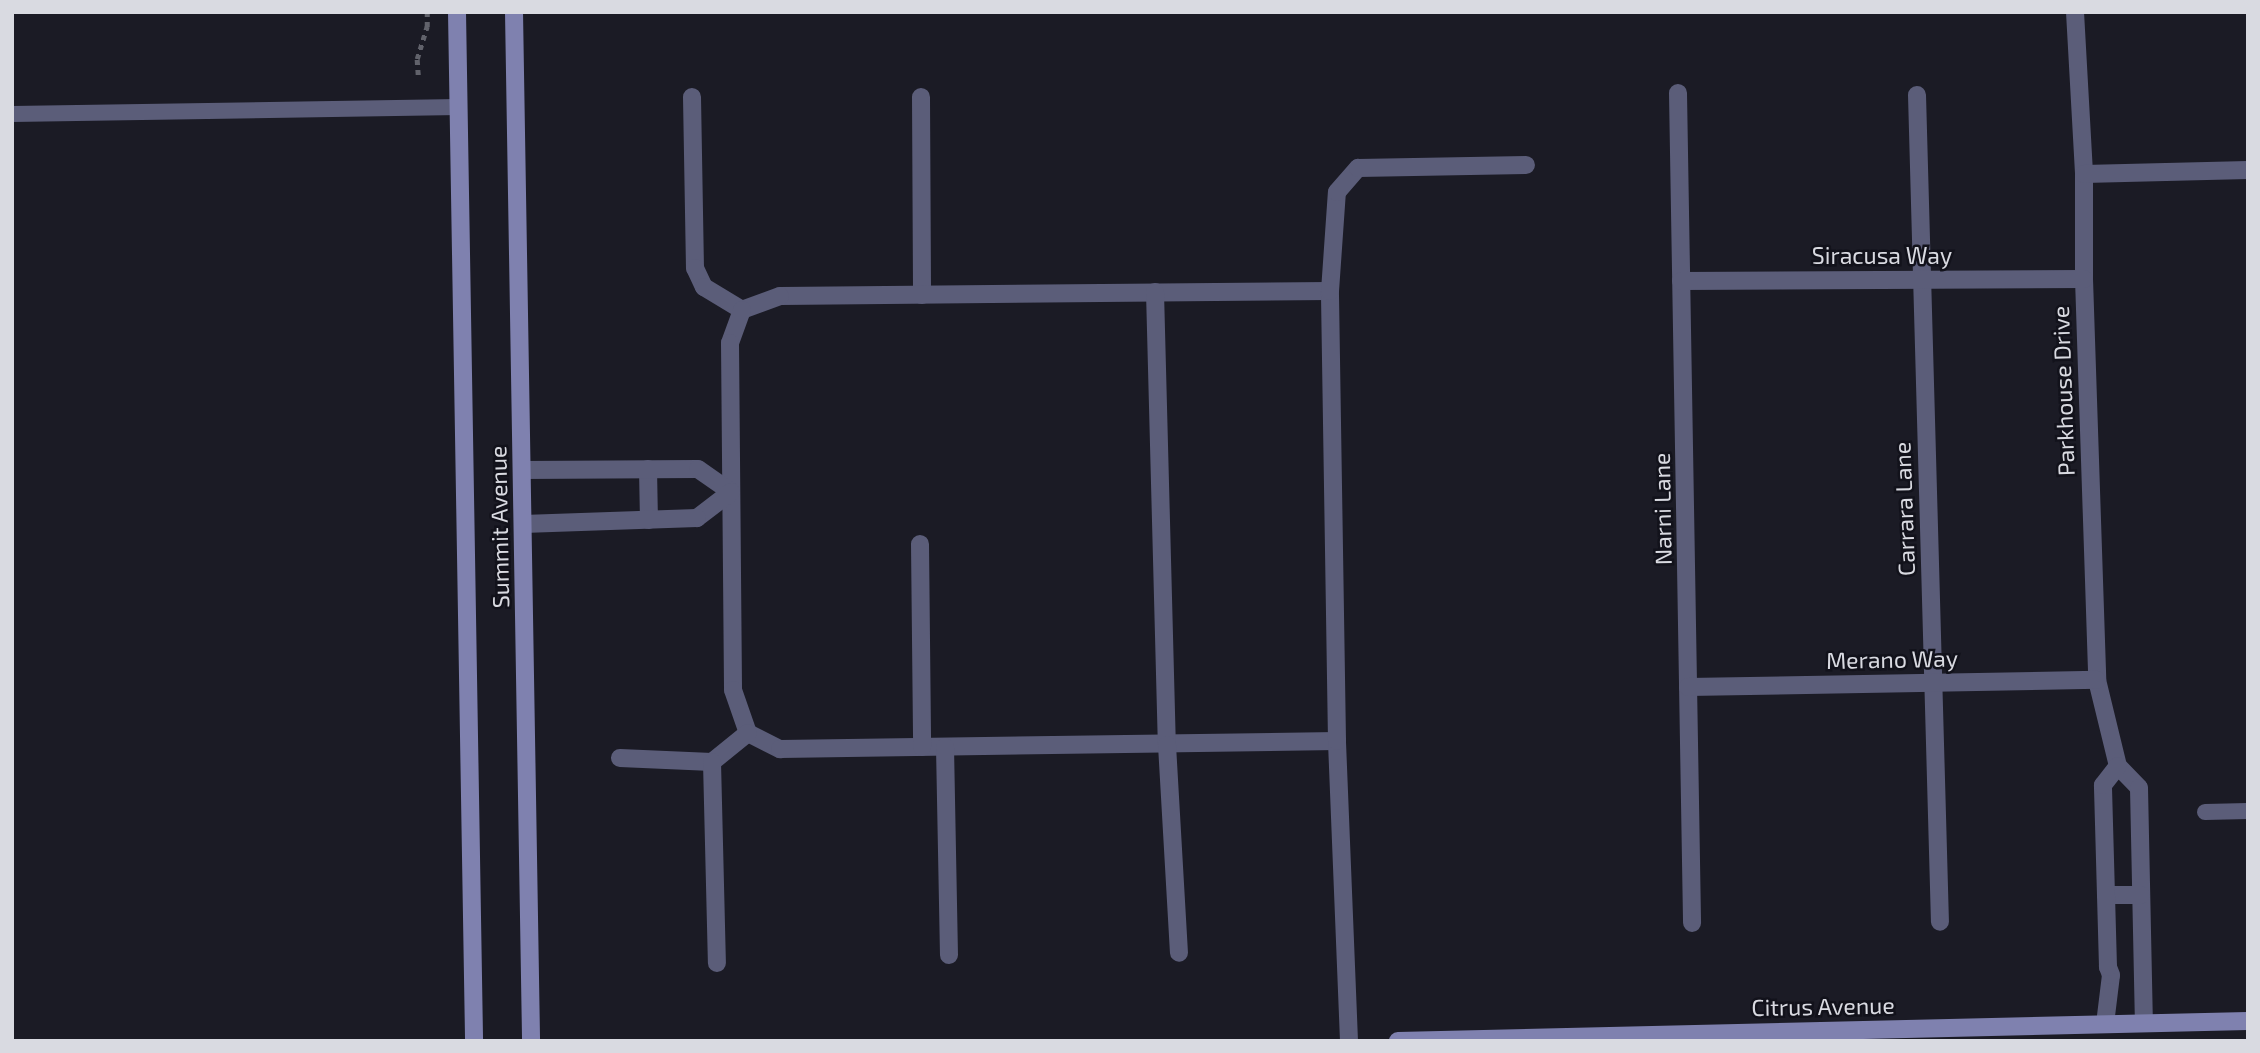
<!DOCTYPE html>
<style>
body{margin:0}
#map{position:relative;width:2260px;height:1053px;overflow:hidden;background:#1b1b25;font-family:"Exo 2",sans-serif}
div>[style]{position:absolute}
.path>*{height:4.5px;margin-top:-2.25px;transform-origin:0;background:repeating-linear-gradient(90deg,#61626b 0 5px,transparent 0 10px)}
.service>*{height:16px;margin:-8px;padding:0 8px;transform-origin:8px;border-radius:8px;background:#5b5d79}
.minor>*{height:18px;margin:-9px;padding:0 9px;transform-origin:9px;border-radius:9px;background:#5b5d79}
.secondary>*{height:18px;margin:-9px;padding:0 9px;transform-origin:9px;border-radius:9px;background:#7f81af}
span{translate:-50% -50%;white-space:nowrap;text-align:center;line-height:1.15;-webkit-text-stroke:5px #12121b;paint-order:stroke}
.street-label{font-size:23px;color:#d9dae1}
.frame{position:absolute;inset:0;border:14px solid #d9dae1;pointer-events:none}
</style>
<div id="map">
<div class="path">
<div style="left:418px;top:75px;width:16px;rotate:-94deg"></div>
<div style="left:417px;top:59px;width:34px;rotate:-73deg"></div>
<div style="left:427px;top:27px;width:15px;rotate:-90deg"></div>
</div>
<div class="service">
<div style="left:12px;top:114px;width:447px;rotate:-0.9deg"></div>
<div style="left:2205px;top:812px;width:43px;rotate:-1.3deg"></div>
</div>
<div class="minor">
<div style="left:2075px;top:12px;width:162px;rotate:86.8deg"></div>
<div style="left:2084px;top:174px;width:105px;rotate:90deg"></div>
<div style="left:2084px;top:279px;width:401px;rotate:88.1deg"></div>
<div style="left:2097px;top:680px;width:89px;rotate:76.3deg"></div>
<div style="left:2118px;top:766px;width:30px;rotate:46deg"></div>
<div style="left:2139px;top:788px;width:235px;rotate:88.8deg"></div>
<div style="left:1678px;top:93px;width:830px;rotate:89.03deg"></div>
<div style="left:1917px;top:95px;width:827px;rotate:88.41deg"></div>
<div style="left:692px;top:97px;width:171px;rotate:89deg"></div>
<div style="left:695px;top:268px;width:21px;rotate:65deg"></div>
<div style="left:704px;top:287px;width:44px;rotate:31.2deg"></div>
<div style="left:921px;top:97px;width:198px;rotate:89.7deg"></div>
<div style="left:2084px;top:174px;width:164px;rotate:-1.4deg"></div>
<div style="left:1681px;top:281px;width:403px;rotate:-0.3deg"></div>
<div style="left:1330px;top:291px;width:550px;rotate:179.48deg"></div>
<div style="left:780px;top:296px;width:40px;rotate:159.8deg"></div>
<div style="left:742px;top:310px;width:35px;rotate:110deg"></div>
<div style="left:730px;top:343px;width:347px;rotate:89.5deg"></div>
<div style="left:733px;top:690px;width:46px;rotate:70.8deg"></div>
<div style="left:748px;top:733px;width:36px;rotate:27deg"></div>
<div style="left:780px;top:749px;width:557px;rotate:-0.82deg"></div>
<div style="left:1155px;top:292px;width:453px;rotate:88.5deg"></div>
<div style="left:1167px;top:745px;width:208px;rotate:86.7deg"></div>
<div style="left:648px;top:469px;width:51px;rotate:88.9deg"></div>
<div style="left:522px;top:470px;width:176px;rotate:-0.3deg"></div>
<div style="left:698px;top:469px;width:40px;rotate:34.9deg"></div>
<div style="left:731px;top:492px;width:43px;rotate:142.6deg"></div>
<div style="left:697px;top:518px;width:174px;rotate:178deg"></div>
<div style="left:920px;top:544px;width:203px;rotate:89.4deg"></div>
<div style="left:1688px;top:687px;width:409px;rotate:-1deg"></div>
<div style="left:945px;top:747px;width:208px;rotate:88.9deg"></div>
<div style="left:620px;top:758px;width:92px;rotate:2.5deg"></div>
<div style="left:712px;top:762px;width:46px;rotate:-38.9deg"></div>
<div style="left:712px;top:762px;width:201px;rotate:88.6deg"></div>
<div style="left:2106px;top:895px;width:35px"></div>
<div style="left:2105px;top:1024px;width:49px;rotate:-83deg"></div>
<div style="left:2111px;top:975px;width:9px;rotate:-111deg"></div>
<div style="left:2108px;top:967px;width:182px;rotate:-91.6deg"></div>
<div style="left:2103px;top:785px;width:24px;rotate:-52deg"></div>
<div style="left:1349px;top:1041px;width:300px;rotate:-92.3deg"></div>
<div style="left:1337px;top:741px;width:450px;rotate:-90.9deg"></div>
<div style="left:1330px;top:291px;width:99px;rotate:-86deg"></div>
<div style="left:1337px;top:192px;width:32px;rotate:-49deg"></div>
<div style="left:1358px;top:168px;width:168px;rotate:-1deg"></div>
</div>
<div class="secondary">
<div style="left:457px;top:12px;width:1029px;rotate:89.05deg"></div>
<div style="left:514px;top:12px;width:1029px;rotate:89.05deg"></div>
<div style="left:1398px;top:1041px;width:850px;rotate:-1.35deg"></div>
</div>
<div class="street-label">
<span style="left:1882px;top:255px">Siracusa Way</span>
<span style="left:2063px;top:391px;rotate:-92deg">Parkhouse Drive</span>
<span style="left:1662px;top:509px;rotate:-91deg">Narni Lane</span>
<span style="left:1904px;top:509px;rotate:-92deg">Carrara Lane</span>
<span style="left:499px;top:527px;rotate:-91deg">Summit Avenue</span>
<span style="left:1892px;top:659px;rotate:-1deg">Merano Way</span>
<span style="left:1823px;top:1006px;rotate:-1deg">Citrus Avenue</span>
</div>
<div class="frame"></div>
</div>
